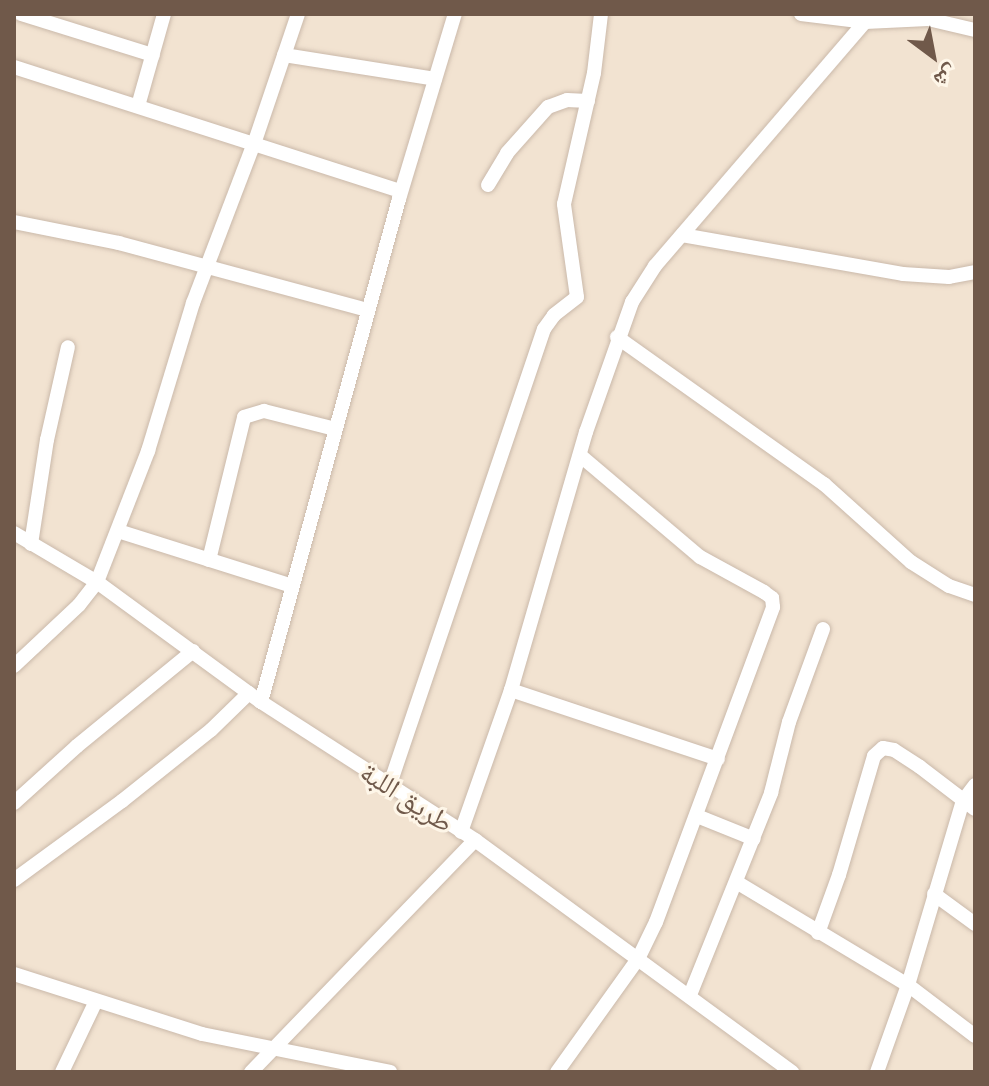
<!DOCTYPE html>
<meta charset="utf-8">
<style>
body{margin:0}
#map{position:relative;width:989px;height:1086px;overflow:hidden;background:#faf1e2;font-family:Cabin,"Noto Naskh Arabic",sans-serif}
div>[style]{position:absolute}
.residential>*{inset:0;background:#f2e3d1;transform-origin:0 0}
.roads{filter:drop-shadow(0 0 2px #cab9aa) drop-shadow(0 0 2px #cab9aa)}
.minor>*{height:14px;margin:-7px;padding:0 7px;transform-origin:7px;border-radius:7px;background:#fff}
span{translate:-50% -50%;white-space:nowrap;text-align:center;line-height:1.15;-webkit-text-stroke:6px #fef6e8;paint-order:stroke}
.street-label{font-size:28px;color:#70594a}
.frame{position:absolute;inset:0;border:16px solid #70594a;pointer-events:none}
.north{position:absolute;left:893px;top:16px;width:80px;height:80px;-webkit-text-stroke:6px #fef6e8;paint-order:stroke;rotate:148deg;font-size:22px;font-weight:700;line-height:32px;text-align:center;color:#70594a}
.north::after{content:'';display:block;margin:auto;width:28px;height:36px;background:#70594a;clip-path:polygon(50% 0,100% 100%,50% 72%,0 100%)}
</style>
<div id="map">
<div class="residential">
<div style="left:14px;top:14px;width:961px;height:1058px"></div>
</div>
<div class="roads">
<div class="minor">
<div style="left:21px;top:14px;width:138px;rotate:17.3deg"></div>
<div style="left:801px;top:14px;width:64px;rotate:7.1deg"></div>
<div style="left:865px;top:22px;width:63px;rotate:-2.7deg"></div>
<div style="left:928px;top:19px;width:48px;rotate:13.2deg"></div>
<div style="left:284px;top:55px;width:153px;rotate:9deg"></div>
<div style="left:14px;top:67px;width:406px;rotate:17.8deg"></div>
<div style="left:138px;top:106px;width:96px;rotate:-74.2deg"></div>
<div style="left:488px;top:185px;width:37px;rotate:-59deg"></div>
<div style="left:507px;top:153px;width:62px;rotate:-48.3deg"></div>
<div style="left:548px;top:107px;width:20px;rotate:-20deg"></div>
<div style="left:567px;top:100px;width:21px;rotate:3deg"></div>
<div style="left:14px;top:222px;width:107px;rotate:11.3deg"></div>
<div style="left:119px;top:243px;width:258px;rotate:15.1deg"></div>
<div style="left:682px;top:235px;width:224px;rotate:10deg"></div>
<div style="left:903px;top:274px;width:46px;rotate:3.7deg"></div>
<div style="left:949px;top:277px;width:26px;rotate:-11deg"></div>
<div style="left:617px;top:337px;width:254px;rotate:35.4deg"></div>
<div style="left:824px;top:484px;width:117px;rotate:41.9deg"></div>
<div style="left:911px;top:562px;width:45px;rotate:32.3deg"></div>
<div style="left:949px;top:586px;width:28px;rotate:19deg"></div>
<div style="left:118px;top:531px;width:182px;rotate:17.5deg"></div>
<div style="left:14px;top:533px;width:96px;rotate:30.6deg"></div>
<div style="left:97px;top:582px;width:203px;rotate:36.2deg"></div>
<div style="left:261px;top:702px;width:255px;rotate:32.8deg"></div>
<div style="left:475px;top:840px;width:393px;rotate:36.2deg"></div>
<div style="left:31px;top:544px;width:105px;rotate:-81.3deg"></div>
<div style="left:47px;top:440px;width:95px;rotate:-77.3deg"></div>
<div style="left:209px;top:560px;width:147px;rotate:-76.2deg"></div>
<div style="left:244px;top:417px;width:21px;rotate:-17deg"></div>
<div style="left:264px;top:411px;width:73px;rotate:14.2deg"></div>
<div style="left:14px;top:666px;width:89px;rotate:-43.2deg"></div>
<div style="left:79px;top:605px;width:29px;rotate:-52deg"></div>
<div style="left:97px;top:582px;width:141px;rotate:-68.7deg"></div>
<div style="left:148px;top:451px;width:155px;rotate:-73.1deg"></div>
<div style="left:193px;top:303px;width:173px;rotate:-69.1deg"></div>
<div style="left:255px;top:141px;width:134px;rotate:-71.3deg"></div>
<div style="left:511px;top:690px;width:218px;rotate:18.4deg"></div>
<div style="left:261px;top:702px;width:522px;rotate:-74.66deg"></div>
<div style="left:399px;top:199px;width:193px;rotate:-73.2deg"></div>
<div style="left:390px;top:784px;width:480px;rotate:-71.3deg"></div>
<div style="left:544px;top:329px;width:17px;rotate:-54deg"></div>
<div style="left:554px;top:315px;width:29px;rotate:-38deg"></div>
<div style="left:577px;top:297px;width:94px;rotate:-98deg"></div>
<div style="left:564px;top:204px;width:134px;rotate:-77.1deg"></div>
<div style="left:594px;top:73px;width:59px;rotate:-83.2deg"></div>
<div style="left:14px;top:803px;width:85px;rotate:-42.1deg"></div>
<div style="left:77px;top:746px;width:150px;rotate:-39.3deg"></div>
<div style="left:697px;top:816px;width:61px;rotate:22deg"></div>
<div style="left:461px;top:832px;width:151px;rotate:-70.6deg"></div>
<div style="left:511px;top:690px;width:269px;rotate:-73.8deg"></div>
<div style="left:586px;top:432px;width:138px;rotate:-70.5deg"></div>
<div style="left:632px;top:302px;width:43px;rotate:-57.4deg"></div>
<div style="left:655px;top:266px;width:322px;rotate:-49.3deg"></div>
<div style="left:14px;top:880px;width:134px;rotate:-36.2deg"></div>
<div style="left:122px;top:801px;width:114px;rotate:-38.6deg"></div>
<div style="left:211px;top:730px;width:53px;rotate:-44.2deg"></div>
<div style="left:738px;top:883px;width:198px;rotate:31deg"></div>
<div style="left:908px;top:985px;width:84px;rotate:37.3deg"></div>
<div style="left:934px;top:894px;width:51px;rotate:36.2deg"></div>
<div style="left:818px;top:933px;width:62px;rotate:-70.1deg"></div>
<div style="left:839px;top:875px;width:124px;rotate:-73.6deg"></div>
<div style="left:874px;top:756px;width:12px;rotate:-42deg"></div>
<div style="left:883px;top:748px;width:11px;rotate:10deg"></div>
<div style="left:894px;top:750px;width:31px;rotate:33deg"></div>
<div style="left:920px;top:767px;width:69px;rotate:37.4deg"></div>
<div style="left:14px;top:974px;width:197px;rotate:17.7deg"></div>
<div style="left:202px;top:1034px;width:192px;rotate:11.4deg"></div>
<div style="left:690px;top:995px;width:218px;rotate:-68.1deg"></div>
<div style="left:771px;top:793px;width:73px;rotate:-75.8deg"></div>
<div style="left:789px;top:722px;width:99px;rotate:-69.9deg"></div>
<div style="left:62px;top:1072px;width:79px;rotate:-64.4deg"></div>
<div style="left:251px;top:1072px;width:322px;rotate:-46deg"></div>
<div style="left:557px;top:1072px;width:139px;rotate:-54.4deg"></div>
<div style="left:638px;top:959px;width:41px;rotate:-64.1deg"></div>
<div style="left:656px;top:922px;width:336px;rotate:-69.6deg"></div>
<div style="left:773px;top:607px;width:9px;rotate:-96deg"></div>
<div style="left:772px;top:598px;width:10px;rotate:-143deg"></div>
<div style="left:764px;top:592px;width:73px;rotate:-151.3deg"></div>
<div style="left:700px;top:557px;width:156px;rotate:-139.7deg"></div>
<div style="left:877px;top:1072px;width:92px;rotate:-70.4deg"></div>
<div style="left:908px;top:985px;width:192px;rotate:-73.4deg"></div>
<div style="left:963px;top:801px;width:20px;rotate:-53deg"></div>
</div>
</div>
<div class="street-label">
<span style="left:407px;top:797px;rotate:33deg">طريق اللبة</span>
</div>
<div class="frame"></div>
<div class="north">ش</div>
</div>
